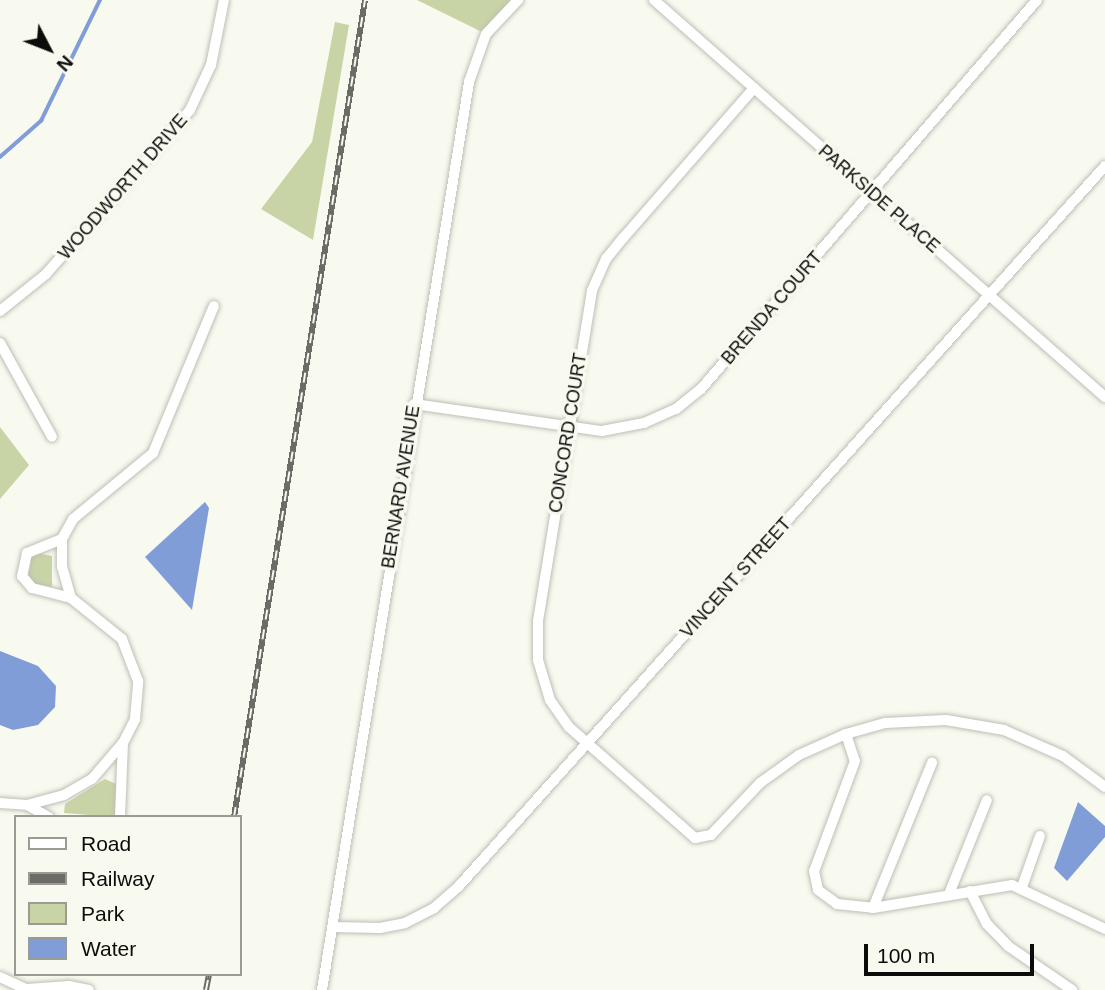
<!DOCTYPE html>
<style>
body{margin:0}
#map{position:relative;width:1105px;height:990px;overflow:hidden;background:#f8faf0;font-family:Arial,sans-serif}
div>[style]{position:absolute}
.green>*{inset:0;background:#c9d4a6}
.water>*{inset:0;background:#819dd8}
.stream>*{height:3.5px;margin:-1.75px;padding:0 1.75px;transform-origin:1.75px;border-radius:1.75px;background:#819dd8}
.roads{filter:drop-shadow(0 0 2px #bdbfb5) drop-shadow(0 0 2px #bdbfb5)}
.street>*{height:10px;margin:-5px;padding:0 5px;transform-origin:5px;border-radius:5px;background:#fff}
.rail>*{height:6px;margin-top:-3px;transform-origin:0;background:repeating-linear-gradient(90deg,#f8faf0 0 10px,#6a6c66 0 20px);box-sizing:border-box;border-block:2px solid #6a6c66}
span{translate:-50% -50%;white-space:nowrap;text-align:center;line-height:1.15;-webkit-text-stroke:7px #f8faf0;paint-order:stroke}
.street-label{font-size:18px;color:#0c0d0a}
.legend{position:absolute;left:14px;top:815px;width:228px;height:161px;box-sizing:border-box;background:#f8faf0;border:2px solid #9a9b94;margin:0;padding:9px 12px;list-style:none;font-size:21px;color:#0c0d0a}
.legend li{display:flex;align-items:center;gap:14px;height:35px}
.legend b{width:35px;border:2px solid #9a9b94}
.north{position:absolute;left:14px;top:14px;width:70px;height:70px;-webkit-text-stroke:5px #f8faf0;paint-order:stroke;rotate:132deg;font-size:19px;font-weight:700;line-height:28px;text-align:center;color:#0c0d0a}
.north::after{content:'';display:block;margin:auto;width:24px;height:32px;background:#0c0d0a;clip-path:polygon(50% 0,100% 100%,50% 72%,0 100%)}
.scale{position:absolute;left:864px;top:944px;width:170px;height:32px;box-sizing:border-box;border:4px solid #0c0d0a;border-top:0;padding-left:9px;font-size:21px;line-height:24px;white-space:nowrap;color:#0c0d0a;-webkit-text-stroke:5px #f8faf0;paint-order:stroke}
</style>
<div id="map">
<div class="green">
<div style="clip-path:polygon(417px 0,518px 0,486px 34px)"></div>
<div style="clip-path:polygon(335px 22px,349px 25px,313px 240px,261px 209px,312px 142px)"></div>
<div style="clip-path:polygon(0 427px,29px 465px,0 499px)"></div>
<div style="clip-path:polygon(37px 553px,52px 556px,52px 587px,36px 584px,28px 577px,31px 558px)"></div>
<div style="clip-path:polygon(105px 779px,116px 784px,115px 817px,64px 813px,65px 804px)"></div>
</div>
<div class="water">
<div style="clip-path:polygon(205px 502px,209px 508px,192px 610px,145px 557px)"></div>
<div style="clip-path:polygon(0 651px,38px 666px,56px 686px,55px 707px,38px 725px,13px 730px,0 725px)"></div>
<div style="clip-path:polygon(1078px 802px,1105px 826px,1105px 837px,1067px 881px,1054px 868px)"></div>
</div>
<div class="stream">
<div style="left:0;top:157px;width:55px;rotate:-41.3deg"></div>
<div style="left:41px;top:121px;width:135px;rotate:-64deg"></div>
</div>
<div class="roads">
<div class="street">
<div style="left:654px;top:0;width:601px;rotate:41.36deg"></div>
<div style="left:754px;top:88px;width:199px;rotate:131.1deg"></div>
<div style="left:623px;top:238px;width:27px;rotate:129deg"></div>
<div style="left:606px;top:259px;width:35px;rotate:114deg"></div>
<div style="left:592px;top:291px;width:335px;rotate:99.3deg"></div>
<div style="left:538px;top:622px;width:38px;rotate:90deg"></div>
<div style="left:538px;top:660px;width:42px;rotate:73.3deg"></div>
<div style="left:550px;top:700px;width:33px;rotate:55deg"></div>
<div style="left:569px;top:727px;width:168px;rotate:41.4deg"></div>
<div style="left:695px;top:838px;width:16px;rotate:-11deg"></div>
<div style="left:711px;top:835px;width:71px;rotate:-46.7deg"></div>
<div style="left:760px;top:783px;width:48px;rotate:-35.7deg"></div>
<div style="left:799px;top:755px;width:51px;rotate:-24.1deg"></div>
<div style="left:846px;top:734px;width:41px;rotate:-15.8deg"></div>
<div style="left:885px;top:723px;width:61px;rotate:-2.8deg"></div>
<div style="left:946px;top:720px;width:59px;rotate:9.8deg"></div>
<div style="left:1004px;top:730px;width:64px;rotate:23.8deg"></div>
<div style="left:1063px;top:756px;width:52px;rotate:36.4deg"></div>
<div style="left:0;top:311px;width:59px;rotate:-38.8deg"></div>
<div style="left:46px;top:274px;width:218px;rotate:-48.7deg"></div>
<div style="left:190px;top:110px;width:50px;rotate:-65deg"></div>
<div style="left:211px;top:65px;width:66px;rotate:-78.7deg"></div>
<div style="left:0;top:343px;width:107px;rotate:61deg"></div>
<div style="left:414px;top:404px;width:190px;rotate:8.2deg"></div>
<div style="left:602px;top:431px;width:43px;rotate:-10.8deg"></div>
<div style="left:644px;top:423px;width:35px;rotate:-24deg"></div>
<div style="left:676px;top:409px;width:32px;rotate:-39deg"></div>
<div style="left:701px;top:389px;width:514px;rotate:-49.18deg"></div>
<div style="left:62px;top:539px;width:38px;rotate:158deg"></div>
<div style="left:27px;top:553px;width:24px;rotate:102deg"></div>
<div style="left:22px;top:576px;width:16px;rotate:50deg"></div>
<div style="left:32px;top:588px;width:40px;rotate:14.4deg"></div>
<div style="left:846px;top:734px;width:28px;rotate:72deg"></div>
<div style="left:855px;top:761px;width:117px;rotate:110.4deg"></div>
<div style="left:814px;top:871px;width:19px;rotate:78deg"></div>
<div style="left:818px;top:890px;width:24px;rotate:36deg"></div>
<div style="left:837px;top:904px;width:36px;rotate:6deg"></div>
<div style="left:873px;top:908px;width:141px;rotate:-9.4deg"></div>
<div style="left:1012px;top:885px;width:103px;rotate:25.3deg"></div>
<div style="left:0;top:803px;width:27px;rotate:4deg"></div>
<div style="left:27px;top:805px;width:38px;rotate:-15deg"></div>
<div style="left:64px;top:795px;width:32px;rotate:-30deg"></div>
<div style="left:92px;top:779px;width:46px;rotate:-49.4deg"></div>
<div style="left:27px;top:805px;width:25px;rotate:29deg"></div>
<div style="left:120px;top:817px;width:74px;rotate:-87.7deg"></div>
<div style="left:123px;top:743px;width:27px;rotate:-63deg"></div>
<div style="left:135px;top:719px;width:38px;rotate:-85deg"></div>
<div style="left:138px;top:681px;width:45px;rotate:-110.9deg"></div>
<div style="left:122px;top:639px;width:65px;rotate:-141.2deg"></div>
<div style="left:71px;top:598px;width:32px;rotate:-106deg"></div>
<div style="left:62px;top:567px;width:28px;rotate:-90deg"></div>
<div style="left:62px;top:539px;width:23px;rotate:-61deg"></div>
<div style="left:73px;top:519px;width:104px;rotate:-39.5deg"></div>
<div style="left:153px;top:453px;width:159px;rotate:-67.5deg"></div>
<div style="left:1022px;top:887px;width:54px;rotate:-70.6deg"></div>
<div style="left:970px;top:891px;width:37px;rotate:63deg"></div>
<div style="left:987px;top:924px;width:30px;rotate:46deg"></div>
<div style="left:1008px;top:946px;width:78px;rotate:34.5deg"></div>
<div style="left:949px;top:894px;width:101px;rotate:-68deg"></div>
<div style="left:873px;top:908px;width:157px;rotate:-67.9deg"></div>
<div style="left:332px;top:927px;width:48px;rotate:1.2deg"></div>
<div style="left:380px;top:928px;width:25px;rotate:-11deg"></div>
<div style="left:405px;top:923px;width:33px;rotate:-27deg"></div>
<div style="left:434px;top:908px;width:33px;rotate:-41deg"></div>
<div style="left:459px;top:886px;width:967px;rotate:-48.1deg"></div>
<div style="left:0;top:977px;width:31px;rotate:25deg"></div>
<div style="left:27px;top:989px;width:42px;rotate:-4.1deg"></div>
<div style="left:69px;top:986px;width:20px;rotate:11deg"></div>
<div style="left:322px;top:990px;width:920px;rotate:-80.8deg"></div>
<div style="left:469px;top:82px;width:51px;rotate:-70.5deg"></div>
<div style="left:486px;top:34px;width:47px;rotate:-46.7deg"></div>
</div>
</div>
<div class="rail">
<div style="left:234px;top:817px;width:827px;rotate:-80.89deg"></div>
<div style="left:206px;top:990px;width:16px;rotate:-79deg"></div>
</div>
<div class="street-label">
<span style="left:123px;top:187px;rotate:-49deg">WOODWORTH DRIVE</span>
<span style="left:879px;top:199px;rotate:41deg">PARKSIDE PLACE</span>
<span style="left:772px;top:308px;rotate:-49deg">BRENDA COURT</span>
<span style="left:568px;top:433px;rotate:-81deg">CONCORD COURT</span>
<span style="left:401px;top:487px;rotate:-81deg">BERNARD AVENUE</span>
<span style="left:736px;top:578px;rotate:-48deg">VINCENT STREET</span>
</div>
<ul class="legend">
<li><b style="height:9px;background:#fff"></b>Road</li>
<li><b style="height:9px;background:#6a6c66"></b>Railway</li>
<li><b style="height:19px;background:#c9d4a6"></b>Park</li>
<li><b style="height:19px;background:#819dd8"></b>Water</li>
</ul>
<div class="north">N</div>
<div class="scale">100 m</div>
</div>
